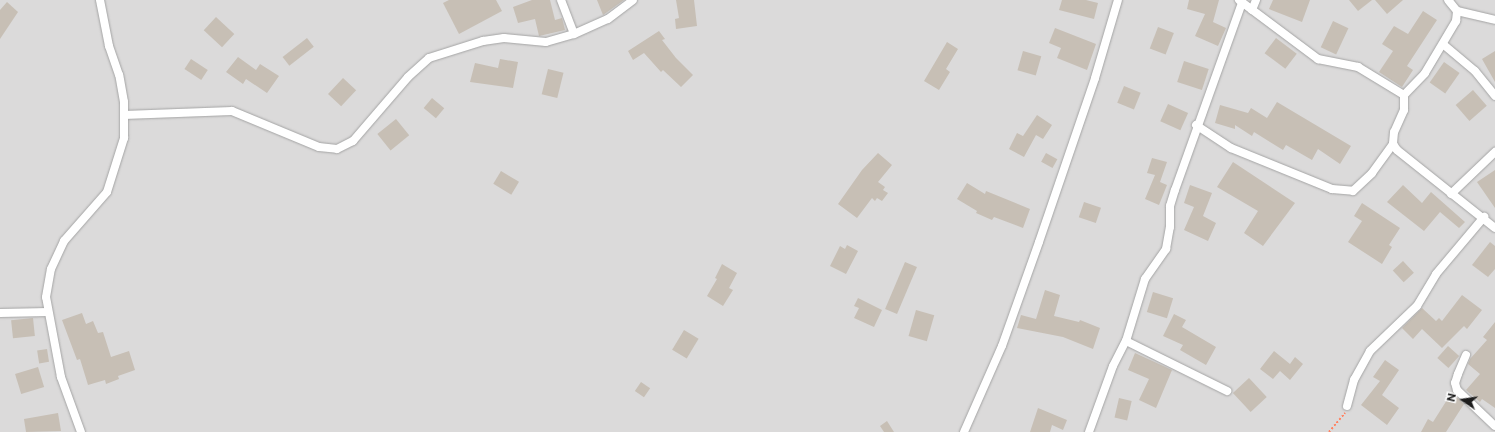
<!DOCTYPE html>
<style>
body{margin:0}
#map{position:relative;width:1495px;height:432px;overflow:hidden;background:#efece2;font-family:Commissioner,sans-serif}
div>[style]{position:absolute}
.residential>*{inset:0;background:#dbdada;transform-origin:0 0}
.building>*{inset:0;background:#c7bfb5;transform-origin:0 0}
.path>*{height:2px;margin-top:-1px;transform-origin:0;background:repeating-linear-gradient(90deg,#ff8363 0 2px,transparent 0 4px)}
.roads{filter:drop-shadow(0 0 1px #a4a4a4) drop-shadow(0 0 1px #a4a4a4)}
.street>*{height:8px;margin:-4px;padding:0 4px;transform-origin:4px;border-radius:4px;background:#fff}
span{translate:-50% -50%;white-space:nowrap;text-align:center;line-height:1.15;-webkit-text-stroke:4px #fff;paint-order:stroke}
.north{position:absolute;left:1443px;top:380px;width:40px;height:40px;-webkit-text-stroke:3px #fff;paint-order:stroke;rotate:283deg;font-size:11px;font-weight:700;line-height:16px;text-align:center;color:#1d1d1d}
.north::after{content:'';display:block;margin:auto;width:14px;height:18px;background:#1d1d1d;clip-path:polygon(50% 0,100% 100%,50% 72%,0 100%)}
</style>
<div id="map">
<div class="residential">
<div style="left:0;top:0;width:1495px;height:432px"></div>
</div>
<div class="building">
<div style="clip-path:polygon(449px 0,496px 0,502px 11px,459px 34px,443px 3px)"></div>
<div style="clip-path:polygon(532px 0,550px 0,555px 20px,562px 18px,565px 30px,539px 36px,535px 19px,518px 23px,513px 7px)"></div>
<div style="clip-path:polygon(597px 0,624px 0,603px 15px)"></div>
<div style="clip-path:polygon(676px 0,694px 0,697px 26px,676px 29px,675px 19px,679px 18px)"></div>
<div style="clip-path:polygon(1062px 0,1086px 0,1098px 3px,1094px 19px,1059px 10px)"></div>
<div style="clip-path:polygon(1189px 0,1219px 0,1213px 22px,1226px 28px,1218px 46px,1195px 36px,1205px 14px,1187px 9px)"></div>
<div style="clip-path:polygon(1273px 0,1310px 0,1302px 22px,1269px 9px)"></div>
<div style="clip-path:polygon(1349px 0,1372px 0,1358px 11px)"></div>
<div style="clip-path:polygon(1375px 0,1403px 0,1387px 14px)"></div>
<div style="clip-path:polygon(7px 2px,18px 12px,0 39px,0 10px)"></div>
<div style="clip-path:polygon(1423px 11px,1437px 20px,1407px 66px,1413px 70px,1402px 87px,1379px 72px,1393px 51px,1382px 44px,1394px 26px,1408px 34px)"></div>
<div style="left:216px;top:17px;width:25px;height:18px;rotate:43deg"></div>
<div style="left:1333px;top:21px;width:17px;height:29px;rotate:25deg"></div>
<div style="left:1158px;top:27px;width:17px;height:23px;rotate:21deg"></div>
<div style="clip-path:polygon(1055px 28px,1096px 44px,1087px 70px,1057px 58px,1061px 48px,1049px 43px)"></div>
<div style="clip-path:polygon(659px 31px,665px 39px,662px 40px,676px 58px,693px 75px,681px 87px,663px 70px,661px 72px,644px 53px,633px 60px,628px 51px)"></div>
<div style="left:307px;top:38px;width:11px;height:31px;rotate:52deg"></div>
<div style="left:1276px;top:38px;width:26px;height:19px;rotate:37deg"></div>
<div style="clip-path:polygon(947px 42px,958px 49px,946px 69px,950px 72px,939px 90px,924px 81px)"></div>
<div style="left:1023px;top:51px;width:19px;height:20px;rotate:16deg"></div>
<div style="clip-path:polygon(1495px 51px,1495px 82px,1482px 59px)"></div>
<div style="clip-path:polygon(238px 57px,256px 70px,260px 64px,279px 76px,267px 93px,246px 79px,243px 84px,226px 72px)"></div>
<div style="left:191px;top:59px;width:20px;height:12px;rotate:33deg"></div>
<div style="clip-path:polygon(500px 59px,518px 62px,513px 88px,470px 82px,475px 63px,498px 68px)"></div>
<div style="left:1184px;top:61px;width:26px;height:22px;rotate:18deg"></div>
<div style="left:1444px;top:62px;width:19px;height:25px;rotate:35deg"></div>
<div style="left:548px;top:69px;width:16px;height:26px;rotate:14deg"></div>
<div style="left:343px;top:78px;width:18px;height:22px;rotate:43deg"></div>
<div style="left:1124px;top:86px;width:18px;height:18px;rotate:22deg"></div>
<div style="left:1473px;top:90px;width:21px;height:23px;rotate:49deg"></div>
<div style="left:432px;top:98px;width:16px;height:13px;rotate:40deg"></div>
<div style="clip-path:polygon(1277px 102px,1351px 146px,1340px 164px,1318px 149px,1312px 160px,1286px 145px,1283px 150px,1254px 132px,1252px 136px,1235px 125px,1235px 129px,1215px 123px,1220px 105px,1248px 113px,1251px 108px,1267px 118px)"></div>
<div style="left:1168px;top:104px;width:22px;height:19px;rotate:24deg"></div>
<div style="clip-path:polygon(1037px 115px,1052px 125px,1043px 139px,1036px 135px,1024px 157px,1009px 149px,1017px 133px,1023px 136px)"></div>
<div style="left:396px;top:119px;width:21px;height:24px;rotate:51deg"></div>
<div style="clip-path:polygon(878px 153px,892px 165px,878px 182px,885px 187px,883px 190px,888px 193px,882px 201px,877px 198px,875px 201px,872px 198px,857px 218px,838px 204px,862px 170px)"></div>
<div style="left:1046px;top:153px;width:13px;height:10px;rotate:29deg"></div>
<div style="clip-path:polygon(1152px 158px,1167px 162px,1160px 182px,1167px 185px,1159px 205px,1145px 199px,1155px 175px,1147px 173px)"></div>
<div style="clip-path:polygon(1233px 162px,1295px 203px,1263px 246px,1244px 233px,1258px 211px,1217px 187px)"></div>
<div style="clip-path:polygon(1495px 170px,1495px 208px,1477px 182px)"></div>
<div style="left:501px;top:171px;width:21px;height:15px;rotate:31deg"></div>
<div style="clip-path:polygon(967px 183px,985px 194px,986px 191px,1030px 209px,1023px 228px,994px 217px,992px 220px,976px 213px,977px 211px,957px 199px)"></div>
<div style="clip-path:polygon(1190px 185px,1212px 193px,1203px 216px,1216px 223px,1208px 241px,1184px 230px,1194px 207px,1184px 203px)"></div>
<div style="clip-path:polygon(1403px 185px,1422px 203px,1431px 192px,1465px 222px,1459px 228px,1440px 212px,1424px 231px,1387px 202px)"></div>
<div style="left:1084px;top:202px;width:18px;height:16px;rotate:19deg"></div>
<div style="clip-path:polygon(1362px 203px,1400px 228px,1389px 245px,1392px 247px,1382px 264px,1348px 242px,1362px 221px,1354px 216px)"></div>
<div style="clip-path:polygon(1490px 242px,1495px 246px,1495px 269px,1488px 277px,1472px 265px)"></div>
<div style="clip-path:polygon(847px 245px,858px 251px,846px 274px,830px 266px,840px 246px,845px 249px)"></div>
<div style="left:1403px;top:261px;width:16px;height:14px;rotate:47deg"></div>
<div style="left:905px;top:262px;width:13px;height:51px;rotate:23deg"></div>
<div style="clip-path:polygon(722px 264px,737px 273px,729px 288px,733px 290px,723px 306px,707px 296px,717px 279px,715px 278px)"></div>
<div style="clip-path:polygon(1045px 290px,1060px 295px,1054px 316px,1079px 322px,1080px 320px,1100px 328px,1093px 349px,1063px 337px,1017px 328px,1021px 315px,1036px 319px)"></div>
<div style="left:1153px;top:292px;width:21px;height:21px;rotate:17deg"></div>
<div style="clip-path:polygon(1462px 295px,1482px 310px,1467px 329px,1464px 326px,1442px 348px,1422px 329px,1413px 339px,1402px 328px,1422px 308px,1436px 321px,1439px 318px,1442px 321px)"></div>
<div style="clip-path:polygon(858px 298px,882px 310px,874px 327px,854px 318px,859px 308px,854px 306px)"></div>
<div style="left:916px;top:310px;width:19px;height:27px;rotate:16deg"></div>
<div style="clip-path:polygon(82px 313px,86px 324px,93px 321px,98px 333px,103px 332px,111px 357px,129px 351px,135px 370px,118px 376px,119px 379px,106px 384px,105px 380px,88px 385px,80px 359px,77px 360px,62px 320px)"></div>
<div style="clip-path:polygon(1174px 314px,1186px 320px,1182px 327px,1216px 347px,1206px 365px,1180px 350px,1183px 345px,1163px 336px)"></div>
<div style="left:33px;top:318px;width:18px;height:22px;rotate:84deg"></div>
<div style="clip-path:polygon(1495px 322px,1495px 408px,1482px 399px,1480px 402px,1466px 390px,1480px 374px,1468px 364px,1470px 359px,1487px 340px,1483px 337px)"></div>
<div style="left:684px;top:330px;width:17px;height:23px;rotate:31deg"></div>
<div style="left:1448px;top:346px;width:15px;height:16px;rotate:42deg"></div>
<div style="left:47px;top:349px;width:13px;height:10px;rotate:81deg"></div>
<div style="clip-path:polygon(1274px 351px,1290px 364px,1295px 357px,1303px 364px,1290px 380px,1280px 371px,1273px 379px,1260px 369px)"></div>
<div style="clip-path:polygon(1135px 353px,1172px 370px,1156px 408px,1139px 400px,1149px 379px,1128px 370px)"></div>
<div style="clip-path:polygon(1385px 360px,1399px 370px,1382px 395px,1399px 408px,1387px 425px,1361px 405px,1380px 381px,1373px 377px)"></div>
<div style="left:38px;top:367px;width:21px;height:24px;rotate:73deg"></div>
<div style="left:1249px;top:378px;width:26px;height:22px;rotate:47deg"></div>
<div style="left:641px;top:382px;width:11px;height:11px;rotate:34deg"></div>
<div style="clip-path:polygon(1452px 392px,1464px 404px,1446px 432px,1421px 432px,1428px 419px,1433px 422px)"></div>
<div style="left:1119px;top:398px;width:13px;height:20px;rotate:13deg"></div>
<div style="clip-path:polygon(1038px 408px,1067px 420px,1063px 430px,1052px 425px,1050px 432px,1030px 432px)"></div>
<div style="clip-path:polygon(58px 413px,61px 431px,26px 432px,24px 419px)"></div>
<div style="clip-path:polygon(887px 421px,894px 432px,884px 432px,880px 426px)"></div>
</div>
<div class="path">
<div style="left:1329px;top:432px;width:25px;rotate:-50deg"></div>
</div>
<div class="roads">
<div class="street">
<div style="left:561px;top:0;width:36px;rotate:69deg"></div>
<div style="left:1239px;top:0;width:99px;rotate:36.8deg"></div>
<div style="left:1318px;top:59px;width:41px;rotate:11.3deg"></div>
<div style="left:1358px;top:67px;width:54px;rotate:31.3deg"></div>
<div style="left:1404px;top:95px;width:15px;rotate:90deg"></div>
<div style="left:1404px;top:110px;width:24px;rotate:114deg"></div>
<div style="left:1394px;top:132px;width:12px;rotate:95deg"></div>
<div style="left:1393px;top:144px;width:7px;rotate:56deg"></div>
<div style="left:1397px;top:150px;width:125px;rotate:38.5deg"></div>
<div style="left:1252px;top:10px;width:11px;rotate:-68deg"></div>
<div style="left:1457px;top:11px;width:39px;rotate:13deg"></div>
<div style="left:1444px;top:45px;width:40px;rotate:40deg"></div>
<div style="left:1475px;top:71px;width:32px;rotate:51deg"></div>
<div style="left:1404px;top:95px;width:30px;rotate:-46deg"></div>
<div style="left:1425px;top:73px;width:61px;rotate:-59.2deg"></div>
<div style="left:1456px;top:21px;width:10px;rotate:-84deg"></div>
<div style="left:1457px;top:11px;width:14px;rotate:-129deg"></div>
<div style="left:124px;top:115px;width:108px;rotate:-2.1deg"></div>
<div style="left:232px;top:111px;width:94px;rotate:22.5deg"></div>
<div style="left:319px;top:147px;width:18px;rotate:6deg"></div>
<div style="left:337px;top:149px;width:18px;rotate:-27deg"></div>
<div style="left:353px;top:141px;width:84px;rotate:-49.3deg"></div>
<div style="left:408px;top:77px;width:28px;rotate:-42deg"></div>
<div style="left:429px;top:58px;width:57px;rotate:-17.5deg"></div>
<div style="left:483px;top:41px;width:21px;rotate:-8deg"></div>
<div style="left:504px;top:38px;width:42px;rotate:5.4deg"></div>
<div style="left:546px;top:42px;width:29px;rotate:-16deg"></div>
<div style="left:574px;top:34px;width:37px;rotate:-24deg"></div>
<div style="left:608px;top:19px;width:31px;rotate:-37deg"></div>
<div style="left:1196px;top:125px;width:42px;rotate:33.3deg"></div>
<div style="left:1231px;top:148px;width:109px;rotate:22.1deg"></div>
<div style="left:1332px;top:189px;width:21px;rotate:5deg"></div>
<div style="left:1353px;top:191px;width:26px;rotate:-43deg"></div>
<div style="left:1372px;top:173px;width:36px;rotate:-54deg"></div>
<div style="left:1451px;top:194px;width:61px;rotate:-43.7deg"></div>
<div style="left:0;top:313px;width:48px;rotate:-1.2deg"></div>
<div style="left:1126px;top:341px;width:113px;rotate:26.3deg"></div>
<div style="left:1466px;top:355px;width:21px;rotate:113deg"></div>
<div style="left:1458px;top:374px;width:9px;rotate:108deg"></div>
<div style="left:1455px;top:383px;width:7px;rotate:74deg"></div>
<div style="left:1457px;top:390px;width:52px;rotate:43.5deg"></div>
<div style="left:1347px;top:406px;width:27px;rotate:-75deg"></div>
<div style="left:1354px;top:380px;width:33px;rotate:-61deg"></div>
<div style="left:1370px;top:351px;width:65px;rotate:-43.8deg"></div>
<div style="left:1417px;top:306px;width:37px;rotate:-59deg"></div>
<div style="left:1436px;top:274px;width:75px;rotate:-49.9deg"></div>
<div style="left:81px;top:432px;width:59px;rotate:-110deg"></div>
<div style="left:61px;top:377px;width:81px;rotate:-100.6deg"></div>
<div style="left:46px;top:297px;width:28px;rotate:-80deg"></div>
<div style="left:51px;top:269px;width:31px;rotate:-65deg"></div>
<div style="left:64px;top:241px;width:65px;rotate:-48.7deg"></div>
<div style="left:107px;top:192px;width:57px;rotate:-72.5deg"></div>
<div style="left:124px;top:138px;width:36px;rotate:-90deg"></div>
<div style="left:124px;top:102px;width:27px;rotate:-100deg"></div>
<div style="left:119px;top:75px;width:31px;rotate:-109deg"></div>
<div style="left:109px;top:46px;width:47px;rotate:-101.1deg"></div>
<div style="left:964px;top:432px;width:94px;rotate:-66.2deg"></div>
<div style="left:1002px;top:346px;width:110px;rotate:-70.4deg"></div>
<div style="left:1039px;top:242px;width:173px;rotate:-71.1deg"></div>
<div style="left:1095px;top:78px;width:81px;rotate:-73.6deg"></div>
<div style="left:1089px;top:432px;width:70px;rotate:-70deg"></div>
<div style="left:1113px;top:366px;width:28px;rotate:-63deg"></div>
<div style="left:1126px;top:341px;width:65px;rotate:-73deg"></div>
<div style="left:1145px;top:279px;width:37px;rotate:-55deg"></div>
<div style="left:1166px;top:249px;width:22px;rotate:-80deg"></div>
<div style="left:1170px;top:227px;width:21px;rotate:-90deg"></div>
<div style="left:1170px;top:206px;width:17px;rotate:-73deg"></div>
<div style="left:1175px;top:190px;width:199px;rotate:-70.3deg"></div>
</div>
</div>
<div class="north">N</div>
</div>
